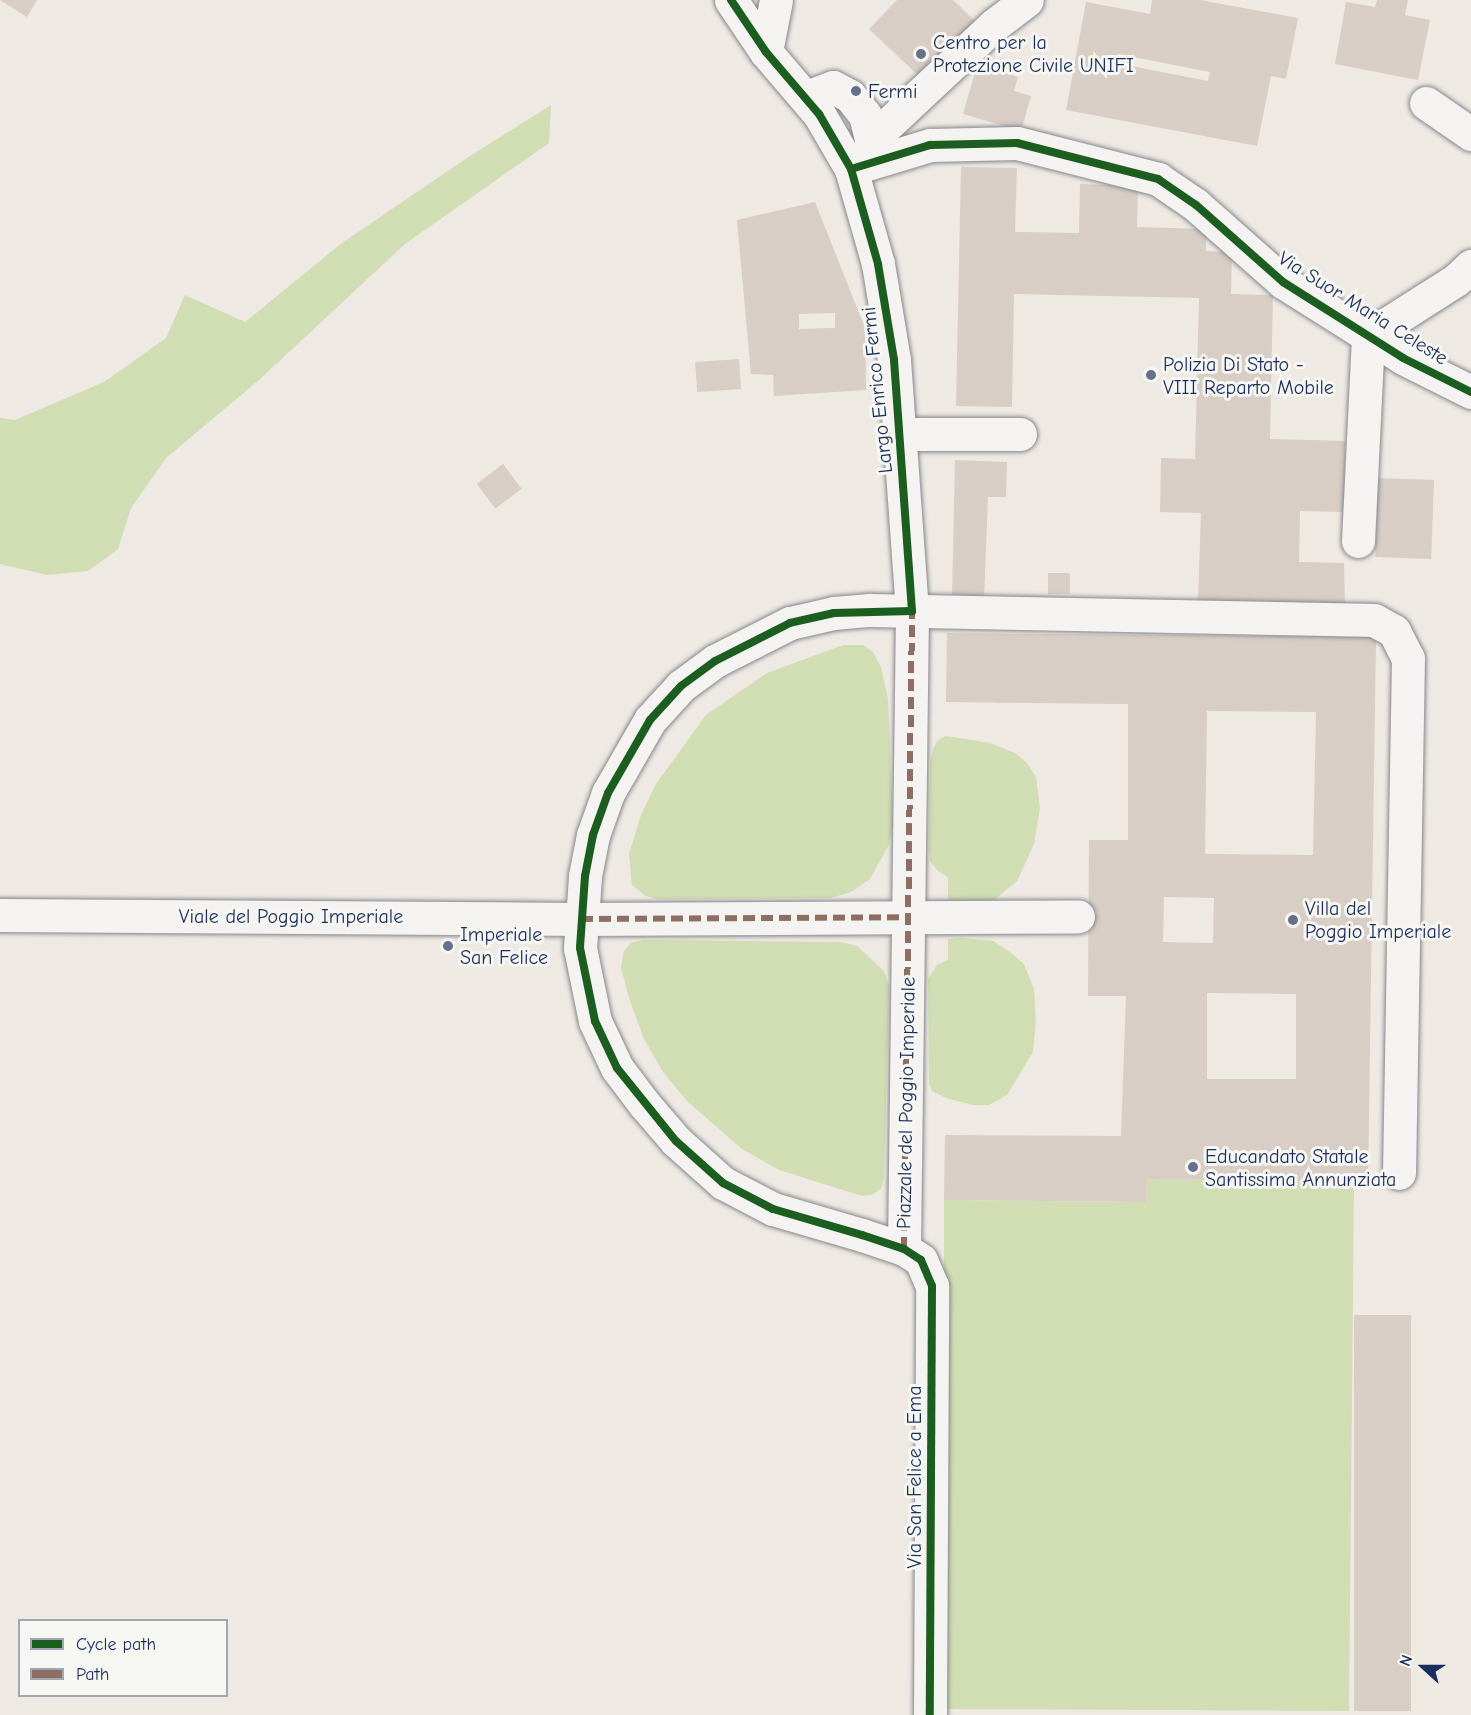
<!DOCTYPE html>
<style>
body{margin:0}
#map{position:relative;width:1471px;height:1715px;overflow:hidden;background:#eee9e3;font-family:"Comic Neue",sans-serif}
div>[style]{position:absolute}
.green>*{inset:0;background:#d1ddb2}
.building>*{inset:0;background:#d9cec5;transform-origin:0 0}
.roads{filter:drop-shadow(0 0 2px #86888e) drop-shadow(0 0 2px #86888e)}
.minor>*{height:33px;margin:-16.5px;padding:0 16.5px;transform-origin:16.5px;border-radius:16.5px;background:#f4f3f1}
.quiet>*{height:6px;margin-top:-3px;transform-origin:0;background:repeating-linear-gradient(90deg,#8d6e63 0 12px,transparent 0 18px)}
.cycleway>*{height:8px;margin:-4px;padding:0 4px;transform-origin:4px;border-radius:4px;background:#1b5e20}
.dots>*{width:16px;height:16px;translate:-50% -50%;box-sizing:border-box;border:3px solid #f6f6f2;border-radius:50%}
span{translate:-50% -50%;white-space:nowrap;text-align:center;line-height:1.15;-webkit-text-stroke:6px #f6f6f2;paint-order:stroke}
.poi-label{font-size:20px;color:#1b2f5e}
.left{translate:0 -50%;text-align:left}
.street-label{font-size:20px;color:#1b2f5e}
.legend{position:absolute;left:18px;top:1619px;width:210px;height:78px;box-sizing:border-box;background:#f6f6f2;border:2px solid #9ea6b7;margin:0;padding:8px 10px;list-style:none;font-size:18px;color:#1b2f5e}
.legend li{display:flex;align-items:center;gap:12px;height:30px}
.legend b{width:30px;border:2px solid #9ea6b7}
.north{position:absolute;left:1393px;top:1637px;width:60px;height:60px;-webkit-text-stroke:4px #f6f6f2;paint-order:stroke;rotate:291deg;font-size:16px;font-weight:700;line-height:24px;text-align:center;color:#1b2f5e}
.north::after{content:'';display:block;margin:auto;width:21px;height:27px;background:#1b2f5e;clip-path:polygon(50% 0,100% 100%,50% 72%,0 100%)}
</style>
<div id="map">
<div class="green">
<div style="clip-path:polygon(551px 105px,549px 143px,405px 244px,259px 380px,166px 458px,131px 508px,118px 549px,88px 571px,47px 575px,0 564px,0 418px,15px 420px,104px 382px,166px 338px,185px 295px,245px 322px,342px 243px,467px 158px)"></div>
<div style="clip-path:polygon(843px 645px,863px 645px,873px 652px,881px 667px,888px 699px,893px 825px,889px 845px,870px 879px,851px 892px,831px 898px,657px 899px,646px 896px,632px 885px,629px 854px,641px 815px,656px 784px,706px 715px,767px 673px)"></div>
<div style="clip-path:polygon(946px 736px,990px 743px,1015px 753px,1027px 763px,1036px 777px,1040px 808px,1034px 844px,1017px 881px,994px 900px,971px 906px,948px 902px,948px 877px,938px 871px,930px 861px,929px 850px,930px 762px,933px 749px,938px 740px)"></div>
<div style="clip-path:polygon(963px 938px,993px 941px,1010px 952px,1024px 964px,1034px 989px,1036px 1020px,1033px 1052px,1007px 1095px,989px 1105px,973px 1105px,946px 1098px,932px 1091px,929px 1083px,928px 979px,937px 965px,948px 960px,948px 939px)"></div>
<div style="clip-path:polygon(643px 940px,841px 942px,857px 946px,884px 971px,889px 986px,884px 1178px,881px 1189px,872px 1195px,862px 1196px,779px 1170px,742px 1149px,687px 1101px,663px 1072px,644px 1039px,629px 998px,621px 967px,624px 951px,631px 943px)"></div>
<div style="clip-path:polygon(1147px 1179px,1354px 1182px,1349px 1711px,944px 1709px,944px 1200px,1146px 1202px)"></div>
</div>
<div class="building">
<div style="clip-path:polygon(0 0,37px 0,27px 17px)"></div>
<div style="clip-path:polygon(897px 0,953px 0,976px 22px,922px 79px,869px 29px)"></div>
<div style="clip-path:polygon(evenodd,1152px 0,1200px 0,1298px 18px,1286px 79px,1271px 76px,1257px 146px,1066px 110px,1086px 2px,1150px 14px,1152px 0,1118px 54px,1210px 72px,1208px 81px,1116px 63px,1118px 54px)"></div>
<div style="clip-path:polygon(1377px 0,1408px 0,1405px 15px,1430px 20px,1418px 80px,1335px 64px,1346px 2px,1375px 7px)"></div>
<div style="clip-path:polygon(977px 65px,1018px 77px,1014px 91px,1031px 96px,1021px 131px,963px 114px)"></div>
<div style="clip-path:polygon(961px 167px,1017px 168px,1015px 232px,1079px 233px,1080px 184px,1138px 186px,1137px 227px,1206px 229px,1206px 251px,1232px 252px,1231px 294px,1273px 295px,1270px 439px,1345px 441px,1345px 512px,1300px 511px,1299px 562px,1344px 563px,1345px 605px,1198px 601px,1201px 513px,1160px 512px,1161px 458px,1195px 459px,1199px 298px,1014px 294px,1012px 407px,956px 406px)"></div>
<div style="clip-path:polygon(evenodd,815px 202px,865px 328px,866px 390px,774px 396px,773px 375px,751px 374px,737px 220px,815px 202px,835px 313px,835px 328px,799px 329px,799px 314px,835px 313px)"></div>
<div style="left:739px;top:359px;width:30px;height:44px;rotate:86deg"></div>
<div style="clip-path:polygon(955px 460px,1007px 462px,1006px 497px,988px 497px,984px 599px,952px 598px)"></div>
<div style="left:503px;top:464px;width:31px;height:33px;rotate:53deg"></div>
<div style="left:1378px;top:478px;width:56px;height:79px;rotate:2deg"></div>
<div style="left:1048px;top:573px;width:22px;height:21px"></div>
<div style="clip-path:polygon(evenodd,947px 633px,1376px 637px,1368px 1182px,1147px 1179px,1146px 1202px,944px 1200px,945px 1135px,1121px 1136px,1126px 996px,1088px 996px,1089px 840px,1128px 840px,1128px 704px,946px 702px,947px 633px,1207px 711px,1316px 712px,1313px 855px,1205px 854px,1207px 711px,947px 633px,1164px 897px,1214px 898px,1213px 943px,1163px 942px,1164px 897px,947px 633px,1207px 993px,1296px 994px,1296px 1079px,1207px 1079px,1207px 993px)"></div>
<div style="left:1354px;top:1315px;width:57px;height:396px"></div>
</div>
<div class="roads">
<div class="minor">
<div style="left:731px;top:0;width:63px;rotate:56.1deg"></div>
<div style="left:766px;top:52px;width:82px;rotate:49.5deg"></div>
<div style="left:819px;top:114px;width:64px;rotate:59.8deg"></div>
<div style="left:851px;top:169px;width:99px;rotate:74.1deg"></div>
<div style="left:878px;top:264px;width:97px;rotate:80.5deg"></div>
<div style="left:894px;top:360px;width:252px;rotate:85.9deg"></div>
<div style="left:912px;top:611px;width:638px;rotate:90.72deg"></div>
<div style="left:766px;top:52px;width:53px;rotate:-79.1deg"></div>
<div style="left:807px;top:97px;width:28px;rotate:-21deg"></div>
<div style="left:833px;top:87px;width:19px;rotate:28deg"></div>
<div style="left:850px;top:96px;width:24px;rotate:52deg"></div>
<div style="left:865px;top:115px;width:45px;rotate:76deg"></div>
<div style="left:1426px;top:103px;width:55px;rotate:34.6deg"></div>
<div style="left:871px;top:140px;width:168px;rotate:-43.1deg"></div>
<div style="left:994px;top:25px;width:41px;rotate:-37.1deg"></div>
<div style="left:851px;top:169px;width:83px;rotate:-16.9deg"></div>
<div style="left:930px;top:145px;width:87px;rotate:-1.3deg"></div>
<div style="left:1017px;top:143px;width:146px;rotate:14.3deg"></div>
<div style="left:1158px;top:179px;width:46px;rotate:34.4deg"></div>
<div style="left:1196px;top:205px;width:116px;rotate:41.5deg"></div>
<div style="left:1283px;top:282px;width:142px;rotate:32.3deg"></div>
<div style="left:1403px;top:358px;width:76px;rotate:26.6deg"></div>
<div style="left:900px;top:434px;width:120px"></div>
<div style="left:1358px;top:541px;width:205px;rotate:-87.2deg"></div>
<div style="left:1368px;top:336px;width:104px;rotate:-32.5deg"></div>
<div style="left:1456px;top:280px;width:21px;rotate:-43deg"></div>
<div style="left:0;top:915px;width:581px;rotate:0.39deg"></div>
<div style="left:581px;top:919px;width:497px;rotate:-0.3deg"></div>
<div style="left:930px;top:1715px;width:429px;rotate:-89.7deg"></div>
<div style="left:932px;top:1286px;width:28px;rotate:-113deg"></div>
<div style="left:921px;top:1260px;width:20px;rotate:-147deg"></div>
<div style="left:904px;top:1249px;width:44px;rotate:-161.6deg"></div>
<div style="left:862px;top:1235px;width:93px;rotate:-163.7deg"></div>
<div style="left:773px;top:1209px;width:56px;rotate:-152.5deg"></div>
<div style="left:723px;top:1183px;width:63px;rotate:-138.2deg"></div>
<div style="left:676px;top:1141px;width:48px;rotate:-130.7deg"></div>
<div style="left:645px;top:1105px;width:46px;rotate:-127.1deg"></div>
<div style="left:617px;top:1068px;width:52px;rotate:-115.1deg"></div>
<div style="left:595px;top:1021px;width:75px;rotate:-101.6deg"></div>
<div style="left:580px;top:948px;width:72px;rotate:-86deg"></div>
<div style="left:585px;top:876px;width:42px;rotate:-79deg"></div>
<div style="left:593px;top:835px;width:45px;rotate:-70.3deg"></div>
<div style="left:608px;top:793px;width:84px;rotate:-60.1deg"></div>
<div style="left:650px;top:720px;width:46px;rotate:-47.6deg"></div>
<div style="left:681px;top:686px;width:42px;rotate:-36.3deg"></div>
<div style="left:715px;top:661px;width:84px;rotate:-26.9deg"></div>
<div style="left:790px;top:623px;width:45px;rotate:-12.8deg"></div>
<div style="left:834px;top:613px;width:36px;rotate:-5deg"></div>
<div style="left:870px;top:610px;width:504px;rotate:1.14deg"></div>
<div style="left:1374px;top:620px;width:23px;rotate:29deg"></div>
<div style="left:1394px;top:631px;width:30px;rotate:63deg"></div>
<div style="left:1408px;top:658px;width:515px;rotate:91deg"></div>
</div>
</div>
<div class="quiet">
<div style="left:581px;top:919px;width:328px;rotate:-0.3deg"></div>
<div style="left:904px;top:1249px;width:638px;rotate:-89.28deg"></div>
</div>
<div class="cycleway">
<div style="left:731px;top:0;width:63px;rotate:56.1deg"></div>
<div style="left:766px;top:52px;width:82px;rotate:49.5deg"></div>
<div style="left:819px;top:114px;width:64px;rotate:59.8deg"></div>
<div style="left:851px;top:169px;width:99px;rotate:74.1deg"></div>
<div style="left:878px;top:264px;width:97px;rotate:80.5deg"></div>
<div style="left:894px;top:360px;width:252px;rotate:85.9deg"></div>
<div style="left:912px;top:611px;width:78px;rotate:178.5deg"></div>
<div style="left:834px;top:613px;width:45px;rotate:167.2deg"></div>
<div style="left:790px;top:623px;width:84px;rotate:153.1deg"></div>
<div style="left:715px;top:661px;width:42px;rotate:143.7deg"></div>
<div style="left:681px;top:686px;width:46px;rotate:132.4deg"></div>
<div style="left:650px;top:720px;width:84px;rotate:119.9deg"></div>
<div style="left:608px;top:793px;width:45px;rotate:109.7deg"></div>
<div style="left:593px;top:835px;width:42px;rotate:101deg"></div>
<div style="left:585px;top:876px;width:72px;rotate:94deg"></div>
<div style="left:580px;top:948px;width:75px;rotate:78.4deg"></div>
<div style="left:595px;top:1021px;width:52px;rotate:64.9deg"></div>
<div style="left:617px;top:1068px;width:94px;rotate:51.1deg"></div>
<div style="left:676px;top:1141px;width:63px;rotate:41.8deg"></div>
<div style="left:723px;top:1183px;width:56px;rotate:27.5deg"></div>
<div style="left:773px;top:1209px;width:93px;rotate:16.3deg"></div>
<div style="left:862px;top:1235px;width:44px;rotate:18.4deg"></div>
<div style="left:904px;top:1249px;width:20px;rotate:33deg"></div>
<div style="left:921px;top:1260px;width:28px;rotate:67deg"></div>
<div style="left:932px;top:1286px;width:429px;rotate:90.3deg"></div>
<div style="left:851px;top:169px;width:83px;rotate:-16.9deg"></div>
<div style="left:930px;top:145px;width:87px;rotate:-1.3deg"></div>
<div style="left:1017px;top:143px;width:146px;rotate:14.3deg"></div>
<div style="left:1158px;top:179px;width:46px;rotate:34.4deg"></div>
<div style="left:1196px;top:205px;width:116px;rotate:41.5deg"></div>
<div style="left:1283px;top:282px;width:142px;rotate:32.3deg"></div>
<div style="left:1403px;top:358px;width:76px;rotate:26.6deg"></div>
</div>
<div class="dots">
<div style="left:921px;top:54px;background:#65708d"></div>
<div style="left:856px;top:91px;background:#65708d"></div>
<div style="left:1151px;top:375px;background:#65708d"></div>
<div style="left:1293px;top:920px;background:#65708d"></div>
<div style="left:448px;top:946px;background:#65708d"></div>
<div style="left:1193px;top:1167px;background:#65708d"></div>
</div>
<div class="poi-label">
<span class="left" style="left:933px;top:54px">Centro per la<br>Protezione Civile UNIFI</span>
<span class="left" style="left:868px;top:91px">Fermi</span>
<span class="left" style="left:1163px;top:376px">Polizia Di Stato -<br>VIII Reparto Mobile</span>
<span class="left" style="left:1305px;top:920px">Villa del<br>Poggio Imperiale</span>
<span class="left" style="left:460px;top:946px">Imperiale<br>San Felice</span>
<span class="left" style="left:1205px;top:1168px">Educandato Statale<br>Santissima Annunziata</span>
</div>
<div class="street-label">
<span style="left:1363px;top:308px;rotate:32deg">Via Suor Maria Celeste</span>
<span style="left:877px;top:390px;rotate:-96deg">Largo Enrico Fermi</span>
<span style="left:291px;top:916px">Viale del Poggio Imperiale</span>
<span style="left:906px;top:1103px;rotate:-89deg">Piazzale del Poggio Imperiale</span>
<span style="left:914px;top:1477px;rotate:-90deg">Via San Felice a Ema</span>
</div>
<ul class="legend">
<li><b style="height:8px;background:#1b5e20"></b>Cycle path</li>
<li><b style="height:8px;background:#8d6e63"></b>Path</li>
</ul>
<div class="north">N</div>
</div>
